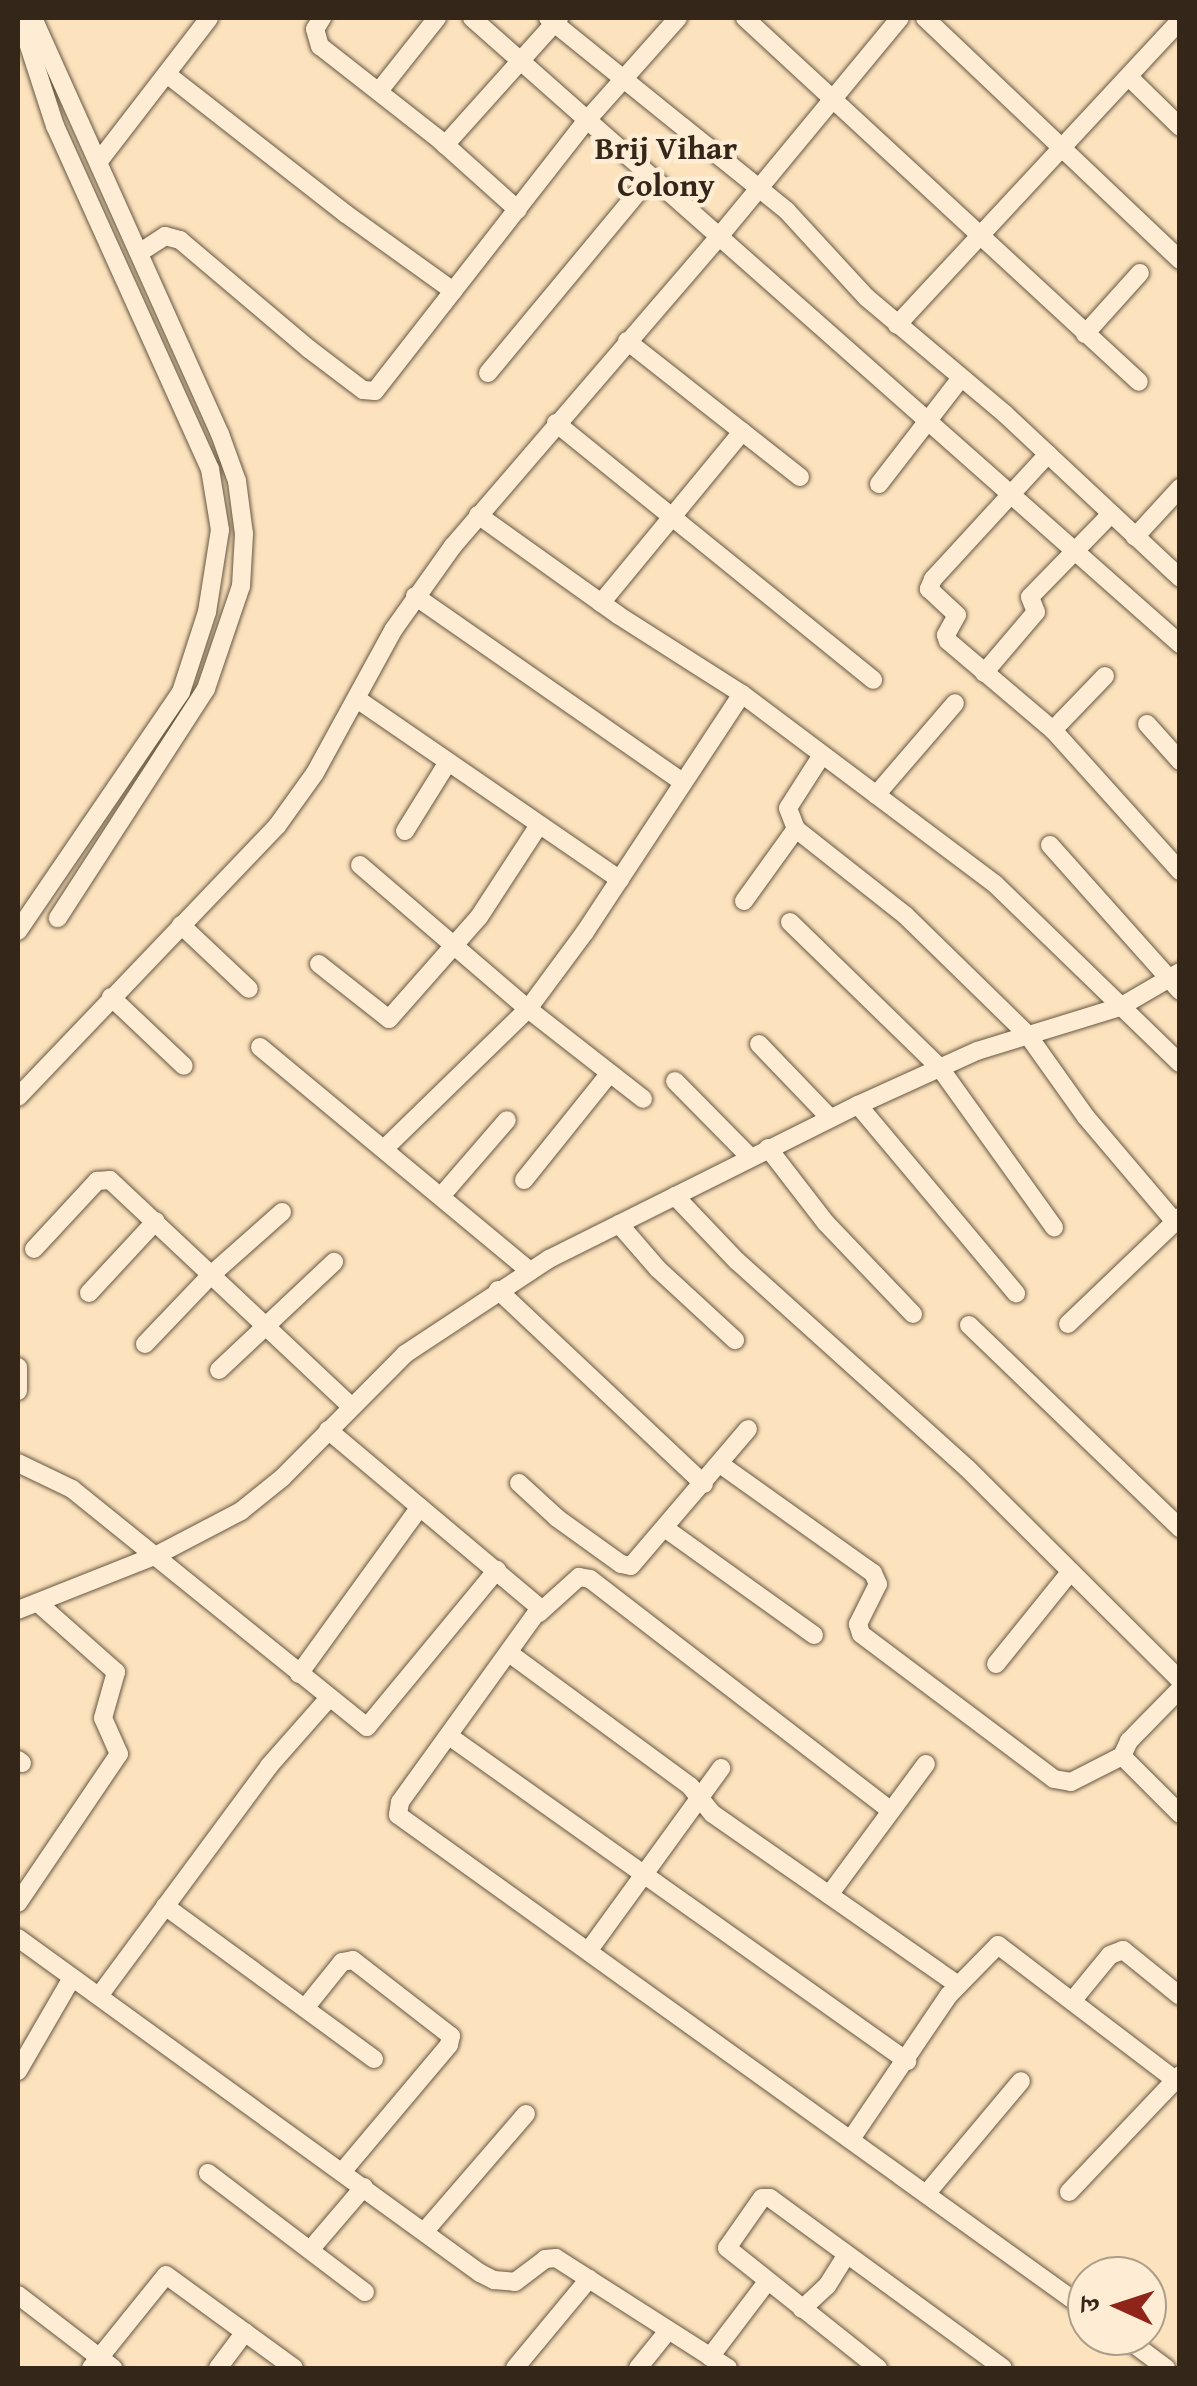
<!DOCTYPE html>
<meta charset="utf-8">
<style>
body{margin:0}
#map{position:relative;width:1197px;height:2386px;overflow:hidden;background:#fde3bd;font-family:"Gentium Book Plus","Noto Serif Devanagari",serif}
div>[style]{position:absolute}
.roads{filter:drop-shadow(0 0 2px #665642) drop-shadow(0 0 2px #665642)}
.street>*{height:18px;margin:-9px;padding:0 9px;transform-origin:9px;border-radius:9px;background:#feedd4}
span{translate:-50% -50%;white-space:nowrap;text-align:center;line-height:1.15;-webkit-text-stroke:9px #feedd4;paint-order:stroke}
.neighbourhood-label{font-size:32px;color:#342719;font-weight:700}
.frame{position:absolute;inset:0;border:20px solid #342719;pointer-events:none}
.north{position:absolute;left:1067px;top:2256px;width:100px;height:100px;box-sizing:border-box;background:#feedd4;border:2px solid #ad9e89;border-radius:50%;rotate:273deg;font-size:28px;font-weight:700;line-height:40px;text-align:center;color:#342719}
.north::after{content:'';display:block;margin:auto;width:35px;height:45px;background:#8f2418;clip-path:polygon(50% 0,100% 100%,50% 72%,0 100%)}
</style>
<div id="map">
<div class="roads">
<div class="street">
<div style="left:33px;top:18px;width:456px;rotate:65.8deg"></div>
<div style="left:220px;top:434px;width:50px;rotate:70.1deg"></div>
<div style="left:237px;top:481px;width:53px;rotate:82.5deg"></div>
<div style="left:244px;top:534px;width:52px;rotate:93.3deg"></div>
<div style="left:241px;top:586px;width:109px;rotate:108.8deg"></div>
<div style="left:206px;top:689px;width:273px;rotate:122.9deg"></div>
<div style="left:322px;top:18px;width:13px;rotate:122deg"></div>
<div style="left:315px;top:29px;width:18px;rotate:74deg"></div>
<div style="left:320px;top:46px;width:154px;rotate:38.1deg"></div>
<div style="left:441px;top:141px;width:103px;rotate:41.9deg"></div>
<div style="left:472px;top:18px;width:945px;rotate:41.48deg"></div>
<div style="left:548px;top:18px;width:307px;rotate:38.9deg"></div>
<div style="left:787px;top:211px;width:117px;rotate:47.4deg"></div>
<div style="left:866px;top:297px;width:182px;rotate:40.1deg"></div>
<div style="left:1005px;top:414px;width:240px;rotate:43.1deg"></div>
<div style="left:745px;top:18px;width:536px;rotate:42.73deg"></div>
<div style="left:925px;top:18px;width:352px;rotate:43.5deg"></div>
<div style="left:168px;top:75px;width:226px;rotate:38deg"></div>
<div style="left:346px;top:214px;width:132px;rotate:35.7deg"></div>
<div style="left:1129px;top:77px;width:71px;rotate:44.4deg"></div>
<div style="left:379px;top:91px;width:93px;rotate:-51.5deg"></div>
<div style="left:445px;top:145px;width:171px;rotate:-48.1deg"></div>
<div style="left:99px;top:161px;width:180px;rotate:-52.4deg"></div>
<div style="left:139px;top:253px;width:31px;rotate:-33deg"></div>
<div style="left:165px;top:236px;width:16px;rotate:15deg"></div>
<div style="left:180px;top:240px;width:169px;rotate:40.2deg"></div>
<div style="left:309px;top:349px;width:68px;rotate:37.2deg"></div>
<div style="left:363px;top:390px;width:12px;rotate:5deg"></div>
<div style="left:375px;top:391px;width:344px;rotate:-52deg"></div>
<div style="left:587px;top:120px;width:137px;rotate:-48.3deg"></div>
<div style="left:897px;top:325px;width:416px;rotate:-47.1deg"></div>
<div style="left:1085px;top:334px;width:82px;rotate:-48deg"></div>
<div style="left:627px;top:341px;width:220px;rotate:38.2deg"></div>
<div style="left:488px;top:373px;width:255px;rotate:-50.3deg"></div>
<div style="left:556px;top:423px;width:408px;rotate:39deg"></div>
<div style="left:1048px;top:454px;width:170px;rotate:132.6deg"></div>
<div style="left:933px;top:579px;width:11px;rotate:112deg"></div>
<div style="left:929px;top:589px;width:38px;rotate:43deg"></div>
<div style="left:957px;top:615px;width:23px;rotate:119deg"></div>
<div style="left:946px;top:635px;width:6px;rotate:72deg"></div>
<div style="left:948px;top:641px;width:138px;rotate:40.3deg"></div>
<div style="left:1053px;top:730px;width:190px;rotate:48deg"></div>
<div style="left:879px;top:484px;width:134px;rotate:-52.3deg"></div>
<div style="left:478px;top:515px;width:172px;rotate:35.5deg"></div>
<div style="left:618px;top:615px;width:147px;rotate:32.5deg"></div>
<div style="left:742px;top:694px;width:316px;rotate:36.9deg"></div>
<div style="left:995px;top:884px;width:257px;rotate:44.1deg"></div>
<div style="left:1135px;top:537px;width:67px;rotate:-47.4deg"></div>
<div style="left:415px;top:596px;width:326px;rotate:34.8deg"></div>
<div style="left:601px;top:603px;width:222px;rotate:-50.5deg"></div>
<div style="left:984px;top:673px;width:80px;rotate:-49.6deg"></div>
<div style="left:1036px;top:612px;width:16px;rotate:-112deg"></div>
<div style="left:1030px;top:597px;width:116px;rotate:-45.7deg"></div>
<div style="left:357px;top:699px;width:319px;rotate:34.5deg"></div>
<div style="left:1147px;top:724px;width:50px;rotate:48.3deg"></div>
<div style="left:1053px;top:730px;width:75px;rotate:-46.1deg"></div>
<div style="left:876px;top:795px;width:121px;rotate:-49.3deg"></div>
<div style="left:796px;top:829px;width:139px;rotate:38.3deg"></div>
<div style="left:905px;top:915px;width:170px;rotate:44.3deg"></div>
<div style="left:1027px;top:1034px;width:102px;rotate:54.6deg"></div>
<div style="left:1086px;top:1117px;width:138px;rotate:49.7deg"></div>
<div style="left:405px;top:831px;width:81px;rotate:-58.1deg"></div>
<div style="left:1050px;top:845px;width:195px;rotate:48.3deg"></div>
<div style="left:360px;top:865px;width:221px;rotate:40.6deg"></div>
<div style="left:528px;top:1009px;width:146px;rotate:38deg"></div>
<div style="left:744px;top:901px;width:89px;rotate:-54.2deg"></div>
<div style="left:796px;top:829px;width:22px;rotate:-111deg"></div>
<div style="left:788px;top:808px;width:63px;rotate:-57.3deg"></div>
<div style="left:790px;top:922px;width:209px;rotate:44.2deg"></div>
<div style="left:940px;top:1068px;width:196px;rotate:54.4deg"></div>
<div style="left:181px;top:925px;width:93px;rotate:43.3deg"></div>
<div style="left:18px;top:931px;width:289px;rotate:-55.7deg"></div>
<div style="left:181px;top:692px;width:84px;rotate:-72deg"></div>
<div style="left:207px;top:612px;width:83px;rotate:-81deg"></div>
<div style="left:220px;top:530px;width:62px;rotate:-99.3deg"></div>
<div style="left:210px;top:469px;width:376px;rotate:-114.3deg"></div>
<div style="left:55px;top:126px;width:114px;rotate:-108deg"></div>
<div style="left:319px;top:964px;width:89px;rotate:38.2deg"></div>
<div style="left:389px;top:1019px;width:136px;rotate:-48.6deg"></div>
<div style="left:479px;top:917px;width:110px;rotate:-56.9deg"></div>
<div style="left:111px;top:997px;width:100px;rotate:43.4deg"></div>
<div style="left:759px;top:1044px;width:103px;rotate:46.2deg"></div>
<div style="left:260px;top:1047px;width:351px;rotate:39.7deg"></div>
<div style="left:675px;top:1081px;width:107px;rotate:45.4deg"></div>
<div style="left:18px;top:1097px;width:375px;rotate:-46.3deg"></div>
<div style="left:277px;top:826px;width:65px;rotate:-54.4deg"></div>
<div style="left:315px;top:773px;width:164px;rotate:-61.3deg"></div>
<div style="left:394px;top:629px;width:102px;rotate:-54.6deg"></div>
<div style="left:453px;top:546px;width:405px;rotate:-49.3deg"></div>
<div style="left:717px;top:239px;width:287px;rotate:-50.4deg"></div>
<div style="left:858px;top:1105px;width:246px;rotate:50deg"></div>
<div style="left:385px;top:1148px;width:199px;rotate:-44.2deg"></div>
<div style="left:528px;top:1009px;width:96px;rotate:-53.5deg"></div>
<div style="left:585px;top:932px;width:285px;rotate:-56.6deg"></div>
<div style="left:768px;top:1148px;width:95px;rotate:52.3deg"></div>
<div style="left:826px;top:1223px;width:126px;rotate:46.3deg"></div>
<div style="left:524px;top:1180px;width:137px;rotate:-51.2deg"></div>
<div style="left:442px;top:1195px;width:99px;rotate:-49.1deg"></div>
<div style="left:675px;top:1196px;width:90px;rotate:46.4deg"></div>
<div style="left:737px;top:1261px;width:309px;rotate:42deg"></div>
<div style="left:967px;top:1468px;width:301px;rotate:44.9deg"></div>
<div style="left:619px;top:1224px;width:60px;rotate:49.1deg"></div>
<div style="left:658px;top:1269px;width:105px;rotate:42.7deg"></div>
<div style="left:34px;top:1249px;width:93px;rotate:-47.2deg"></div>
<div style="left:97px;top:1181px;width:13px;rotate:-4deg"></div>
<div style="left:110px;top:1180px;width:330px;rotate:43.2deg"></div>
<div style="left:498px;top:1290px;width:283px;rotate:43.3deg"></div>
<div style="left:89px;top:1293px;width:98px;rotate:-47.1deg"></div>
<div style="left:1068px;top:1324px;width:155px;rotate:-43.7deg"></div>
<div style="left:969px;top:1325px;width:293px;rotate:43.9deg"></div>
<div style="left:145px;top:1344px;width:95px;rotate:-46.3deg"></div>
<div style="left:211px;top:1275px;width:95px;rotate:-41.6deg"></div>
<div style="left:18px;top:1367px;width:24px;rotate:90deg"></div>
<div style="left:219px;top:1370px;width:158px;rotate:-43.2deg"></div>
<div style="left:328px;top:1430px;width:277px;rotate:40deg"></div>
<div style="left:540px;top:1608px;width:239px;rotate:125.8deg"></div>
<div style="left:400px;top:1802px;width:13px;rotate:99deg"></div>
<div style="left:398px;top:1815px;width:848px;rotate:35.69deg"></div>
<div style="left:18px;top:1463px;width:60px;rotate:25.7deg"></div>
<div style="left:72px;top:1489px;width:379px;rotate:38.9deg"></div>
<div style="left:367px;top:1727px;width:204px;rotate:-50.4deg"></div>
<div style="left:720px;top:1464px;width:188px;rotate:35.5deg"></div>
<div style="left:873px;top:1573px;width:12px;rotate:66deg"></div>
<div style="left:878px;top:1584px;width:45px;rotate:116.6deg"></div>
<div style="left:858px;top:1624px;width:10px;rotate:73deg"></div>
<div style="left:861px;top:1634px;width:241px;rotate:36.9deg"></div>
<div style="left:1054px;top:1779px;width:17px;rotate:10deg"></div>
<div style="left:1071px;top:1782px;width:57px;rotate:-27deg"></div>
<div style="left:519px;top:1483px;width:52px;rotate:42.6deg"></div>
<div style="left:557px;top:1518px;width:79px;rotate:35.7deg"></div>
<div style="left:621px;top:1564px;width:10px;rotate:11deg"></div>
<div style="left:631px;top:1566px;width:180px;rotate:-49.5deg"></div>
<div style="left:666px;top:1529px;width:182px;rotate:35.6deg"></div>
<div style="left:18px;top:1610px;width:149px;rotate:-21.6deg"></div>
<div style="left:157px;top:1555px;width:95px;rotate:-27.6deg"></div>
<div style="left:241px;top:1511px;width:53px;rotate:-38.8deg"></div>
<div style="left:282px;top:1478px;width:175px;rotate:-45.2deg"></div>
<div style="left:405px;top:1354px;width:173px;rotate:-33.4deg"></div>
<div style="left:549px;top:1259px;width:345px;rotate:-26.5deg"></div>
<div style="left:858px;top:1105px;width:131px;rotate:-24.4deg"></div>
<div style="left:977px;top:1051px;width:150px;rotate:-17.1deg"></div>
<div style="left:1120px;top:1007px;width:69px;rotate:-30.3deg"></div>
<div style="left:539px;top:1613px;width:54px;rotate:-42deg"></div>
<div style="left:579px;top:1577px;width:11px;rotate:10deg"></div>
<div style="left:590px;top:1579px;width:380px;rotate:37.6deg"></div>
<div style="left:509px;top:1653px;width:225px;rotate:36.3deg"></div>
<div style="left:690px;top:1786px;width:36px;rotate:51deg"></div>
<div style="left:713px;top:1814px;width:299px;rotate:34.9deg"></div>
<div style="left:996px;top:1664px;width:119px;rotate:-51.1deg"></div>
<div style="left:299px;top:1674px;width:206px;rotate:-54.1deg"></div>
<div style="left:1180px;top:1689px;width:73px;rotate:134.4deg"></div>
<div style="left:1129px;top:1741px;width:17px;rotate:115deg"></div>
<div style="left:1122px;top:1756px;width:82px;rotate:45deg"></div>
<div style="left:449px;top:1736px;width:562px;rotate:35.36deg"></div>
<div style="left:18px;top:1760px;width:5px;rotate:37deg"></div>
<div style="left:829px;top:1895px;width:163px;rotate:-53.5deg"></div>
<div style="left:18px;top:1903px;width:180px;rotate:-55.9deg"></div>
<div style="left:119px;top:1754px;width:39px;rotate:-114deg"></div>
<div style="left:103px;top:1718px;width:48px;rotate:-74.2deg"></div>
<div style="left:116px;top:1672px;width:104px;rotate:-138.5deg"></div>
<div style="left:165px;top:1906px;width:259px;rotate:36.2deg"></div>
<div style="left:18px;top:1938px;width:571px;rotate:35.95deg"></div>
<div style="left:480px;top:2273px;width:16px;rotate:27deg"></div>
<div style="left:494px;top:2280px;width:21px;rotate:5deg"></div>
<div style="left:515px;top:2282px;width:38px;rotate:-37deg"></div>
<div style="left:545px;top:2259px;width:11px;rotate:-5deg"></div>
<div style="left:556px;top:2258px;width:204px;rotate:32.6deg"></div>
<div style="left:589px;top:1950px;width:225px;rotate:-54deg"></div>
<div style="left:99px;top:1996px;width:286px;rotate:-53.5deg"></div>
<div style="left:269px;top:1766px;width:91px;rotate:-48.6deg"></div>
<div style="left:1073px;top:2000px;width:58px;rotate:-50.6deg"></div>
<div style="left:1110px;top:1955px;width:14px;rotate:-21deg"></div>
<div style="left:1123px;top:1950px;width:73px;rotate:38.9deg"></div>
<div style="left:305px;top:2008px;width:59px;rotate:-51.2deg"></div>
<div style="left:342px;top:1962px;width:11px;rotate:-10deg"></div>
<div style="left:353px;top:1960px;width:124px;rotate:37.8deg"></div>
<div style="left:451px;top:2036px;width:9px;rotate:103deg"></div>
<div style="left:449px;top:2045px;width:165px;rotate:130.1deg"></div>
<div style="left:18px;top:2071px;width:108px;rotate:-59.9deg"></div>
<div style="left:851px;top:2139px;width:174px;rotate:-55.8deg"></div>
<div style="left:949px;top:1995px;width:70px;rotate:-45.6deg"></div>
<div style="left:998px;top:1945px;width:223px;rotate:37.3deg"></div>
<div style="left:208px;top:2173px;width:197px;rotate:37.2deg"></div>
<div style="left:1069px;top:2192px;width:161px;rotate:-46.5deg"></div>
<div style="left:927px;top:2193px;width:146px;rotate:-50deg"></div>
<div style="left:424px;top:2232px;width:156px;rotate:-49.2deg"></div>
<div style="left:310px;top:2250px;width:83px;rotate:-49.4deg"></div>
<div style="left:18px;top:2295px;width:120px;rotate:37.5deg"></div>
<div style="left:802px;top:2309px;width:34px;rotate:-43deg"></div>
<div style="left:827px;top:2286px;width:36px;rotate:-58deg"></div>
<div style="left:1123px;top:2336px;width:54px;rotate:36.7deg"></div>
<div style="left:710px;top:2357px;width:94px;rotate:-52.8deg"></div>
<div style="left:91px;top:2368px;width:119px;rotate:-51.1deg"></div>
<div style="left:166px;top:2275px;width:158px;rotate:36deg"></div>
<div style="left:218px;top:2368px;width:45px;rotate:-53.1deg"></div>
<div style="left:515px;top:2368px;width:116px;rotate:-50.3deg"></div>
<div style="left:638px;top:2368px;width:48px;rotate:-51deg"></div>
<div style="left:878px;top:2368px;width:193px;rotate:-141.5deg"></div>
<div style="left:727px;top:2248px;width:61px;rotate:-55deg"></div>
<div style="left:762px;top:2198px;width:8px"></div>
<div style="left:770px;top:2198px;width:288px;rotate:36.1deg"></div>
</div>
</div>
<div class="neighbourhood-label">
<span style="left:666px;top:167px">Brij Vihar<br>Colony</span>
</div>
<div class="frame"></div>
<div class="north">उ</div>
</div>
